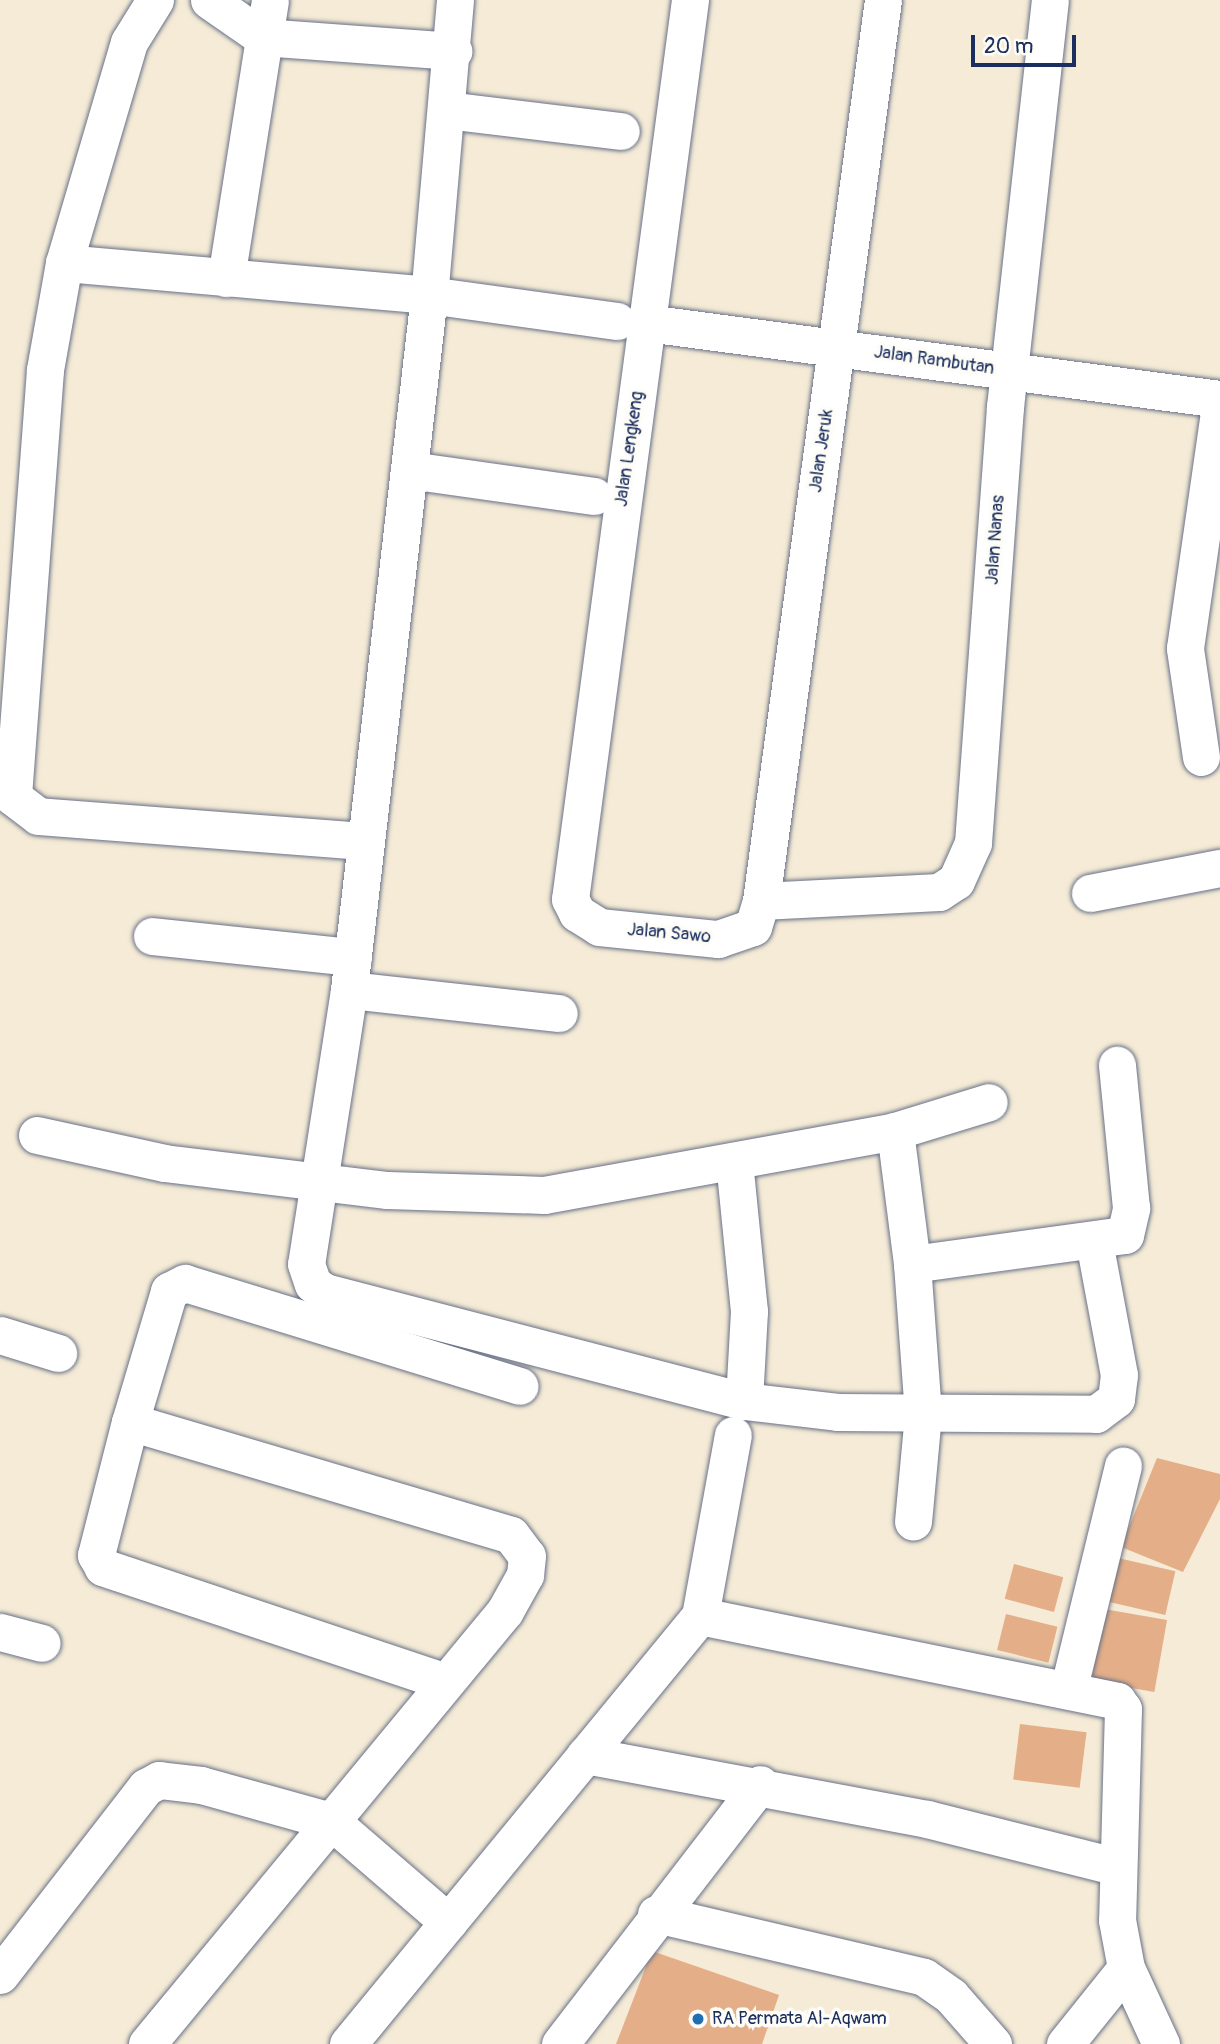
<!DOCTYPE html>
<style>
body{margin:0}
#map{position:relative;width:1220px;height:2044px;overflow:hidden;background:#f5ebd6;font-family:Pangolin,sans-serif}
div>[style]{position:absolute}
.building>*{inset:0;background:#e4af88;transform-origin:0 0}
.roads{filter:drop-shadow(0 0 2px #677188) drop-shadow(0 0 2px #677188)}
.street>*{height:37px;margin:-18.5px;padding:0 18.5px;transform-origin:18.5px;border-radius:18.5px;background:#fff}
.dots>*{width:19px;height:19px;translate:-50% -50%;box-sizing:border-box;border:4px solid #fdfcf7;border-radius:50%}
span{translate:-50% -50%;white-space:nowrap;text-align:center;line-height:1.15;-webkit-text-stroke:7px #fdfcf7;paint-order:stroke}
.street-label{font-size:18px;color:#1b2f5e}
.poi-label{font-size:18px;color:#1b2f5e}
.left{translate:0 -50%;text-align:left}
.scale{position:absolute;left:971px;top:35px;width:105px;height:32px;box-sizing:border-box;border:4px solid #1b2f5e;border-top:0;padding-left:9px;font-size:21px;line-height:24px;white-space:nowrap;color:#1b2f5e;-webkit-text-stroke:5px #fdfcf7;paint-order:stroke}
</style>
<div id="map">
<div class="building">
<div style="clip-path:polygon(1157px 1458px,1220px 1474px,1220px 1499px,1183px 1572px,1121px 1547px)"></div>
<div style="left:1114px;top:1557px;width:63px;height:45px;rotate:13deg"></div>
<div style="left:1014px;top:1564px;width:51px;height:36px;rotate:15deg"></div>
<div style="left:1104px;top:1609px;width:64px;height:73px;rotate:10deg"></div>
<div style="left:1006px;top:1614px;width:53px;height:37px;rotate:14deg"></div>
<div style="left:1020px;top:1724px;width:67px;height:56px;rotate:7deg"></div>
<div style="clip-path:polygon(652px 1951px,779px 1995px,762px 2044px,616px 2044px)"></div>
</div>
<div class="roads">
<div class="street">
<div style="left:155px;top:0;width:49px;rotate:121.8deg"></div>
<div style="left:129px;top:42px;width:230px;rotate:106.4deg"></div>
<div style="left:64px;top:263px;width:109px;rotate:100.1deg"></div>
<div style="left:45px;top:370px;width:428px;rotate:94.3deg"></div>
<div style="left:13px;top:797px;width:31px;rotate:37deg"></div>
<div style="left:38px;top:816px;width:327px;rotate:4.4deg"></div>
<div style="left:209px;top:0;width:65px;rotate:34.9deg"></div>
<div style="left:262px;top:37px;width:192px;rotate:4.2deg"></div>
<div style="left:455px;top:0;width:296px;rotate:95deg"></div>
<div style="left:429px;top:295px;width:700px;rotate:96.57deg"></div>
<div style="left:349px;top:990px;width:277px;rotate:98.9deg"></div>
<div style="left:306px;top:1264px;width:21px;rotate:71deg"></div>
<div style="left:313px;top:1284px;width:14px;rotate:34deg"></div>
<div style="left:325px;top:1292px;width:433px;rotate:14.6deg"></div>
<div style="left:690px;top:0;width:907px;rotate:97.6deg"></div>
<div style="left:570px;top:899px;width:16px;rotate:63deg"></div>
<div style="left:577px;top:913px;width:26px;rotate:32deg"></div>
<div style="left:599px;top:927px;width:120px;rotate:5.8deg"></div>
<div style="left:718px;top:939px;width:37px;rotate:-19deg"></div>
<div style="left:753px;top:927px;width:27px;rotate:-73deg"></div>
<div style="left:761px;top:901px;width:909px;rotate:-82.29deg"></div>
<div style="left:447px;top:110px;width:175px;rotate:6.9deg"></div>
<div style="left:64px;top:263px;width:366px;rotate:5deg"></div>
<div style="left:429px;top:295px;width:190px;rotate:7.9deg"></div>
<div style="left:226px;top:278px;width:281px;rotate:-81deg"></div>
<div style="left:647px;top:323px;width:578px;rotate:7.56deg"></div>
<div style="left:409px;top:470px;width:187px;rotate:8deg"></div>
<div style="left:1201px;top:757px;width:110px;rotate:-98.4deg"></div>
<div style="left:1185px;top:648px;width:246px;rotate:-81.8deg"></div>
<div style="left:1090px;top:893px;width:132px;rotate:-10.9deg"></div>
<div style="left:761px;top:901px;width:178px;rotate:-2.9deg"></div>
<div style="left:939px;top:892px;width:20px;rotate:-33deg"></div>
<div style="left:956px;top:881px;width:42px;rotate:-65.9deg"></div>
<div style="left:973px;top:843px;width:437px;rotate:-85.8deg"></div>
<div style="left:1005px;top:407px;width:409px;rotate:-83.7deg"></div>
<div style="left:152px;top:936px;width:202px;rotate:6deg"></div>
<div style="left:349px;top:990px;width:211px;rotate:6.3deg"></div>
<div style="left:895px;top:1131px;width:134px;rotate:82.7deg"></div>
<div style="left:912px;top:1264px;width:215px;rotate:-7.8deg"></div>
<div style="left:1125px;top:1235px;width:28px;rotate:-77deg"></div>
<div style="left:1131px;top:1208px;width:144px;rotate:-95.6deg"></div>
<div style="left:37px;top:1135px;width:130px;rotate:12.4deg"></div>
<div style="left:164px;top:1163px;width:225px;rotate:6.9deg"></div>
<div style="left:387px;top:1190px;width:157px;rotate:1.8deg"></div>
<div style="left:544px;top:1195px;width:357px;rotate:-10.3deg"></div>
<div style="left:895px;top:1131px;width:98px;rotate:-17.1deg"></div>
<div style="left:734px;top:1161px;width:151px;rotate:84.3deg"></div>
<div style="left:749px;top:1311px;width:90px;rotate:93.2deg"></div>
<div style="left:744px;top:1401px;width:94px;rotate:6.7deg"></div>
<div style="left:837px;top:1412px;width:259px;rotate:0.4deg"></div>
<div style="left:1096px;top:1414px;width:25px;rotate:-37deg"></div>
<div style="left:1116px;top:1399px;width:24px;rotate:-83deg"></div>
<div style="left:1119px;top:1375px;width:136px;rotate:-100.6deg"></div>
<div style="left:912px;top:1264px;width:150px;rotate:85.8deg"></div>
<div style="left:923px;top:1414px;width:108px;rotate:95.3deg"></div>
<div style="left:0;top:1335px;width:61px;rotate:17.2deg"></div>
<div style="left:130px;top:1422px;width:397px;rotate:16.5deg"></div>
<div style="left:511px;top:1535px;width:26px;rotate:53deg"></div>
<div style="left:527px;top:1556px;width:19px;rotate:96deg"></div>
<div style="left:525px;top:1575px;width:41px;rotate:119.1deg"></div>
<div style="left:505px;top:1611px;width:562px;rotate:129.58deg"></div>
<div style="left:700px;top:1616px;width:426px;rotate:11.5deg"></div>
<div style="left:1117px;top:1701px;width:10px;rotate:53deg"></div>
<div style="left:1123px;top:1709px;width:211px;rotate:91.6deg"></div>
<div style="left:1117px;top:1920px;width:49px;rotate:79.4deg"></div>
<div style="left:1126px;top:1968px;width:84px;rotate:65.3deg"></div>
<div style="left:0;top:1632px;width:43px;rotate:14.7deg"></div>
<div style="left:443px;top:1681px;width:359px;rotate:-161.5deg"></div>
<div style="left:103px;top:1567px;width:14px;rotate:-120deg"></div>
<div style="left:96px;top:1555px;width:137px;rotate:-75.7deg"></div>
<div style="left:130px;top:1422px;width:137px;rotate:-73.4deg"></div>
<div style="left:169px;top:1291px;width:18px;rotate:-27deg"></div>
<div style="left:185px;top:1283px;width:350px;rotate:17.1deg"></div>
<div style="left:1069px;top:1687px;width:228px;rotate:-76.3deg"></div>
<div style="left:585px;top:1755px;width:348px;rotate:10.6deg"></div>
<div style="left:927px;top:1819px;width:193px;rotate:14.1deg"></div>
<div style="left:656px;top:1914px;width:275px;rotate:13.2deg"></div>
<div style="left:924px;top:1977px;width:33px;rotate:35deg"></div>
<div style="left:951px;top:1996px;width:64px;rotate:48.8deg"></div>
<div style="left:0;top:1975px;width:238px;rotate:-52.2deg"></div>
<div style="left:146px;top:1787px;width:15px;rotate:-28deg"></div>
<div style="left:159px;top:1780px;width:42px;rotate:6.8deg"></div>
<div style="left:201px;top:1785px;width:135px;rotate:15.5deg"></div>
<div style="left:331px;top:1821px;width:155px;rotate:40.8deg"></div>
<div style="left:348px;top:2044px;width:554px;rotate:-50.57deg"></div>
<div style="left:700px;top:1616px;width:184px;rotate:-79.7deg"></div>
<div style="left:560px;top:2044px;width:328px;rotate:-52.4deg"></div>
<div style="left:1065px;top:2044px;width:97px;rotate:-51.2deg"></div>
</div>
</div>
<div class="dots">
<div style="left:698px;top:2019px;background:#1f6fb2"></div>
</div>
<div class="street-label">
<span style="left:934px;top:361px;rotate:8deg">Jalan Rambutan</span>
<span style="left:630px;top:449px;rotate:-82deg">Jalan Lengkeng</span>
<span style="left:822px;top:451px;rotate:-82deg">Jalan Jeruk</span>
<span style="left:996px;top:540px;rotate:-86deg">Jalan Nanas</span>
<span style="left:669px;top:934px;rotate:5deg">Jalan Sawo</span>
</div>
<div class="poi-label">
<span class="left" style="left:712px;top:2019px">RA Permata Al-Aqwam</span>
</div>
<div class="scale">20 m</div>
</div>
